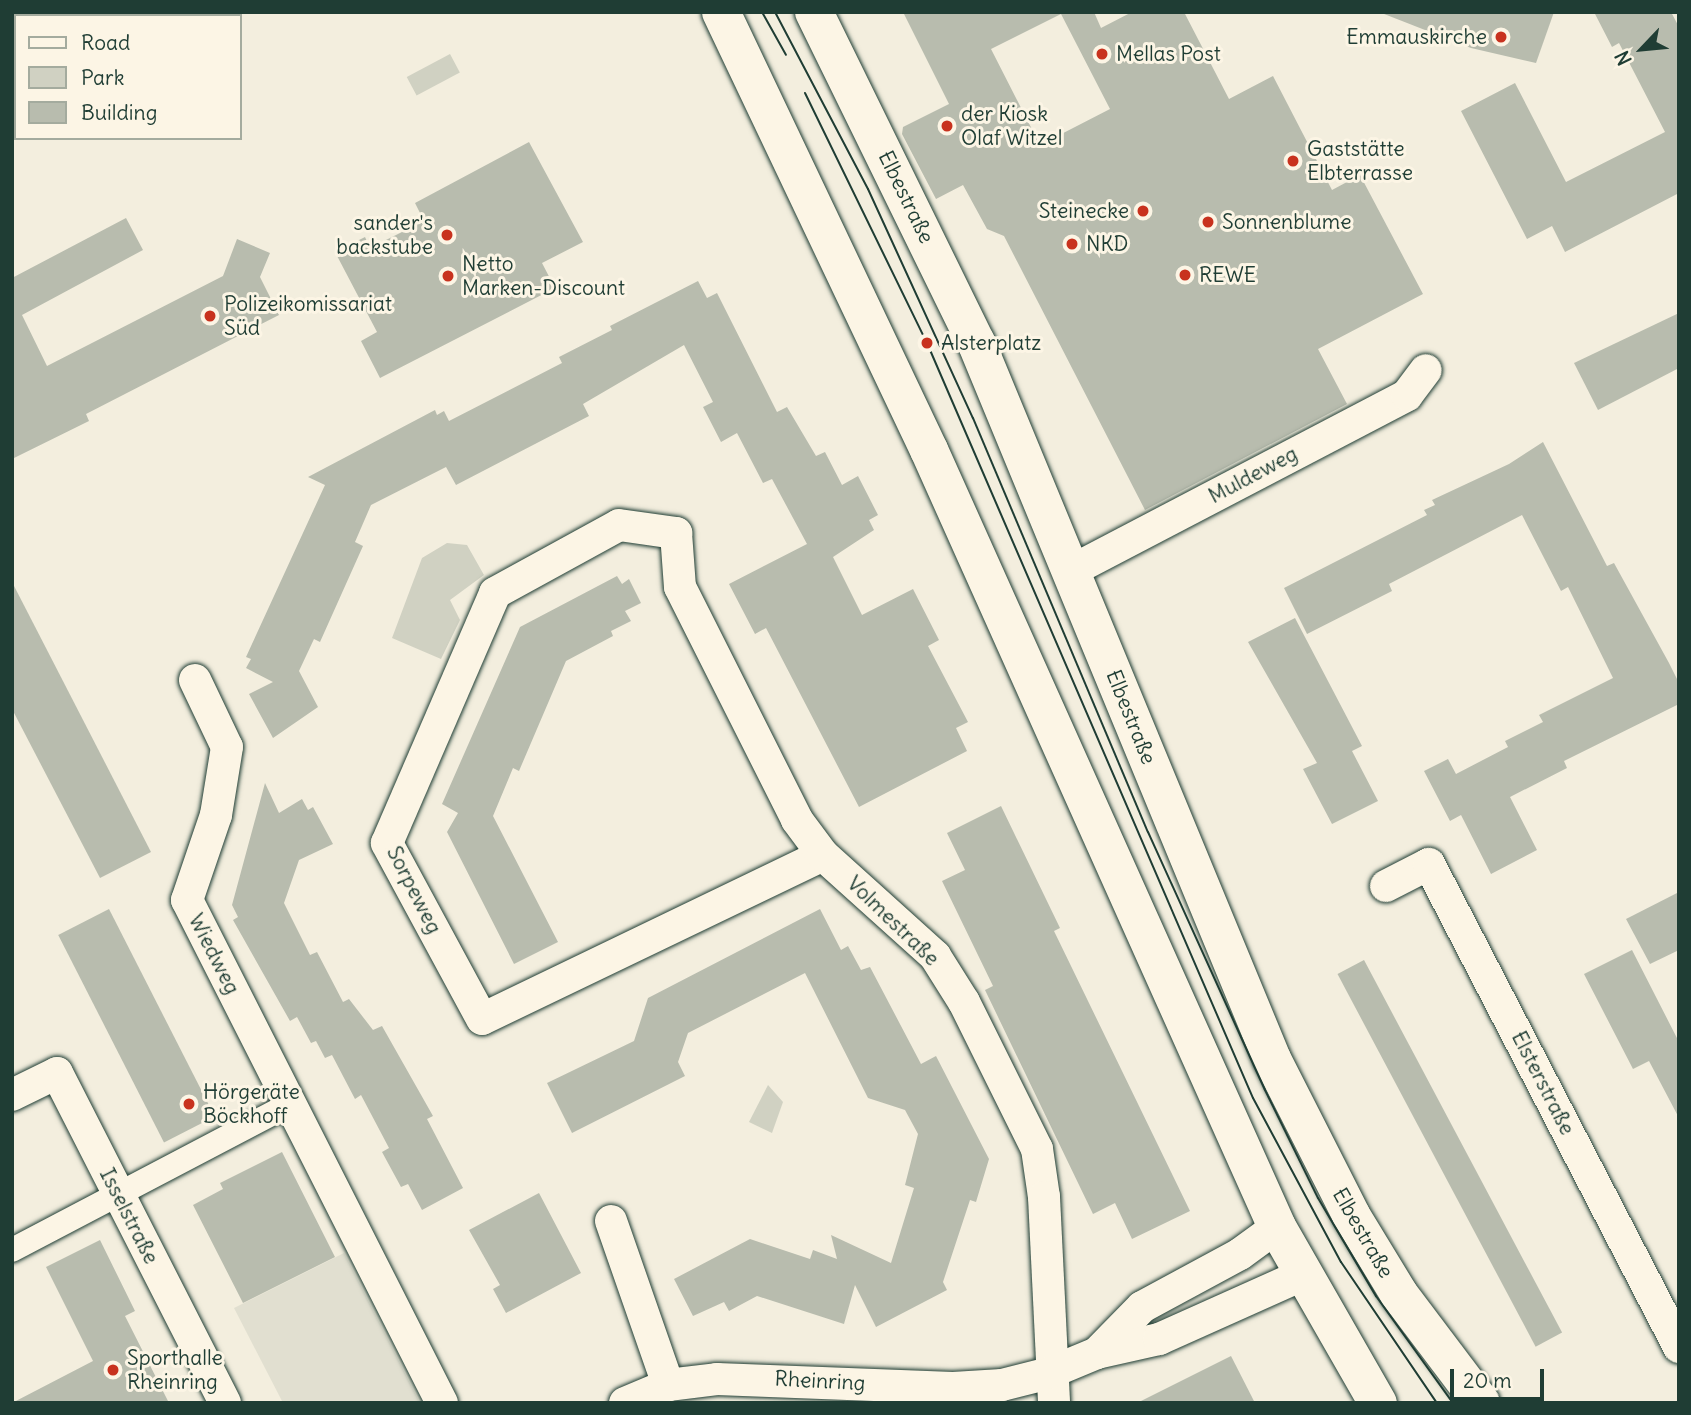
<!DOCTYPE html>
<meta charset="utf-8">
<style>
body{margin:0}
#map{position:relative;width:1691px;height:1415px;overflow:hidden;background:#f3eede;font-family:Delius,sans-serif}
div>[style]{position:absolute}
.built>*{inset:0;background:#e1dfd0}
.green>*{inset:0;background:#d0d1c2;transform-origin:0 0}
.building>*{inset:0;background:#b8bcae;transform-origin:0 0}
.roads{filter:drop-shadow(0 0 2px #1f3d34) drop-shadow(0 0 2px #1f3d34)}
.pedestrian>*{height:24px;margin:-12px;padding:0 12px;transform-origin:12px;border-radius:12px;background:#fcf5e5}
.minor>*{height:32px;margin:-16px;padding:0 16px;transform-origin:16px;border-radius:16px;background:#fcf5e5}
.tertiary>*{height:38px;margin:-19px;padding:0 19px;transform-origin:19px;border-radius:19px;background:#fcf5e5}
.tram>*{height:2px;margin:-1px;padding:0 1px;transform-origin:1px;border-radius:1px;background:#1f3d34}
.dots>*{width:19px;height:19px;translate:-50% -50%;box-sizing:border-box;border:4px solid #fcf5e5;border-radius:50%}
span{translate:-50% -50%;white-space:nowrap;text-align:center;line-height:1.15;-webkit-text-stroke:6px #fcf5e5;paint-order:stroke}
.poi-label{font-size:21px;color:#1f3d34}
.right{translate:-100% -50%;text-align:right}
.left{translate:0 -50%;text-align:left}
.street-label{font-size:21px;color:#1f3d34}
.frame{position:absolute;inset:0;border:14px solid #1f3d34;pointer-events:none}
.legend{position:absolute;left:14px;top:14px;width:228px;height:126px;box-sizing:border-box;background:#fcf5e5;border:2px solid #a4ab9e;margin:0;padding:9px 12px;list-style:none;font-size:21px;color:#1f3d34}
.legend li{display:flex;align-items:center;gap:14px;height:35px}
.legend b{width:35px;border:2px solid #a4ab9e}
.north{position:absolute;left:1607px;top:14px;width:70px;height:70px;-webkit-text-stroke:5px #fcf5e5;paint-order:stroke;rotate:244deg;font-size:19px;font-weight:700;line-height:28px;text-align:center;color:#1f3d34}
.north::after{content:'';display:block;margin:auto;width:24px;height:32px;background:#1f3d34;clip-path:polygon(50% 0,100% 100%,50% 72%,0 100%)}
.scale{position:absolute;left:1450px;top:1369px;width:94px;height:32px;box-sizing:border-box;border:4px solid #1f3d34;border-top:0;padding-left:9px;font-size:21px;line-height:24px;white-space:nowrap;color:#1f3d34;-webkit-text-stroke:5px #fcf5e5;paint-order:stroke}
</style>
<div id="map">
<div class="built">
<div style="clip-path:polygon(344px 1253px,420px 1403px,283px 1403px,234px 1308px)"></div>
</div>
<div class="green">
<div style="left:450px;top:54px;width:21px;height:49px;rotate:62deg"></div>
<div style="clip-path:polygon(447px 543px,467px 545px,484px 575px,450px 600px,460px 620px,441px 659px,392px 638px,422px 558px)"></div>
<div style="clip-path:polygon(768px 1085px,783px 1102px,772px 1133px,749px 1122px)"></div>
</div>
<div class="building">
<div style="clip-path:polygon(evenodd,903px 12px,1094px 12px,1101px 28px,1132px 12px,1184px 12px,1229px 99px,1273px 76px,1332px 190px,1360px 175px,1423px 294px,1318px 349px,1347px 404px,1145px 510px,1004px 236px,987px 229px,963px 185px,936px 199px,902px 134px,903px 127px,949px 104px,903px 12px,1061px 14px,1110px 109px,1040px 145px,991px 49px,1061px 14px)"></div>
<div style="clip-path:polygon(1379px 12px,1554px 12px,1536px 63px,1471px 48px)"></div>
<div style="clip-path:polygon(1594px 12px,1671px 12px,1679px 27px,1679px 193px,1565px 252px,1552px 226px,1527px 239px,1461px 111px,1515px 83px,1566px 182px,1665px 132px,1619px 43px,1612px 47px)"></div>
<div style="clip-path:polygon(529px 142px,583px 242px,542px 263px,555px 288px,380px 378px,361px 341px,377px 332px,335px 252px,365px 237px,370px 248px,424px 221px,415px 203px)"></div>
<div style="clip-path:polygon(126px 218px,143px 250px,22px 315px,47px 366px,223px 276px,237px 239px,270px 253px,260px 277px,279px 315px,86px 414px,89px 421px,12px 459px,12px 278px)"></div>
<div style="clip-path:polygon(698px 281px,707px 298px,717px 293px,777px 412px,787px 407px,816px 456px,825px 452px,842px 485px,858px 476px,878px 515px,869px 520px,874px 530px,833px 557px,862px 615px,913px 589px,939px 640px,928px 646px,968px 722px,956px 728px,967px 751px,859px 807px,766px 628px,755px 634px,729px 584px,807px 544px,772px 479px,763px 483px,737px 433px,721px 442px,703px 407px,713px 402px,684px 345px,583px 404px,589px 416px,456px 485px,446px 467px,371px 505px,355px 542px,363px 546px,320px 642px,314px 639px,299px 671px,318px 707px,273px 738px,249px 694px,273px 682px,246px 668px,251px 659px,246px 657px,325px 485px,308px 477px,435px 410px,437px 415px,444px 411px,449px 421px,562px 363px,559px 357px,612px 330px,610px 326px)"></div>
<div style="clip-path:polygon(1679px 313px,1679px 368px,1598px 410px,1574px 363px)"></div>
<div style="clip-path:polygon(1543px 442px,1607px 566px,1614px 563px,1669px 663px,1679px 683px,1679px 704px,1564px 761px,1567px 768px,1510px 797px,1537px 850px,1491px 874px,1461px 815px,1450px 821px,1424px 771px,1448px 759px,1456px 774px,1508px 747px,1505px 741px,1543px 722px,1539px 715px,1613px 678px,1568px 587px,1561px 591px,1522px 515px,1389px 584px,1392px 591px,1307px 634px,1284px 588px,1427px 515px,1424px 510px,1435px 505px,1432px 500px,1509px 464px)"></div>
<div style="clip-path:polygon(617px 576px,622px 584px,629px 579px,641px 603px,625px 611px,631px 621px,611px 631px,613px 636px,566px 661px,519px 771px,513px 768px,493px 816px,558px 942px,514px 964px,447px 832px,458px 813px,442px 804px,520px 627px)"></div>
<div style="clip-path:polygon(12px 582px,151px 852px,100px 878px,12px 709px)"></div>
<div style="clip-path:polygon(1295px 618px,1362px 746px,1352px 751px,1378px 801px,1332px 824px,1303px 769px,1317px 763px,1248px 642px)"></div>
<div style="clip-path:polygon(265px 783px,279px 813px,302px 799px,308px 810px,313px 807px,333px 844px,299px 860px,284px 903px,310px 955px,317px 952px,343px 1002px,349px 999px,373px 1030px,382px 1026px,433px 1116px,427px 1119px,463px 1188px,422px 1210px,408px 1184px,401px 1187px,382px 1152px,389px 1148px,361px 1095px,355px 1099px,332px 1055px,325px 1058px,316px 1041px,311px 1043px,297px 1017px,290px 1021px,233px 920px,238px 917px,232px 905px)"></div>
<div style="clip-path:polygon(1001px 806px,1060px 928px,1054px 931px,1190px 1211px,1132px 1239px,1115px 1203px,1093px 1214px,985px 990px,993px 986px,942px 881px,965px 870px,947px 833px)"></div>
<div style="clip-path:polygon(1679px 892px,1679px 950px,1650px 964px,1626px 919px)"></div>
<div style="left:109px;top:909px;width:233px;height:57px;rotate:63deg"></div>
<div style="clip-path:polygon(820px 909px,841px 950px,848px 946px,861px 970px,870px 967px,921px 1064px,936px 1056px,989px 1159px,976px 1202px,970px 1200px,943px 1282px,947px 1290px,876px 1327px,855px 1285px,844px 1324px,757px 1296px,729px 1311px,724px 1302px,693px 1316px,674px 1279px,750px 1239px,810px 1259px,813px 1250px,837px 1259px,831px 1235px,891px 1263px,914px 1188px,905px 1185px,918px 1134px,905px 1110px,868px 1098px,805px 973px,688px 1033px,678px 1062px,685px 1076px,572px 1133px,547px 1083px,634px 1041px,648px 998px)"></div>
<div style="clip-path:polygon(1632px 950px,1679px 1042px,1679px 1118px,1649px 1061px,1633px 1069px,1584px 974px)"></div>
<div style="left:1364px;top:960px;width:422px;height:30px;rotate:62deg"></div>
<div style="clip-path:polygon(282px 1152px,335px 1257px,243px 1303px,193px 1205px,223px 1189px,220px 1183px)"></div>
<div style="clip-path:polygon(539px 1193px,581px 1273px,506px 1313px,493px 1289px,500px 1285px,469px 1230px)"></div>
<div style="clip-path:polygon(100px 1240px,135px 1311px,125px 1316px,169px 1403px,12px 1403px,93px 1361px,46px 1267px)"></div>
<div style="clip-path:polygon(1231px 1356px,1255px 1403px,1137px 1403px)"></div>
</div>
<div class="roads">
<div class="pedestrian">
<div style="left:12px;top:1250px;width:314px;rotate:-27.7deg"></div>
</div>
<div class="minor">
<div style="left:12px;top:12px;width:1px"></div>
<div style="left:1071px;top:571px;width:379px;rotate:-27.6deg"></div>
<div style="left:1407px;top:395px;width:31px;rotate:-53deg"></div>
<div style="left:195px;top:680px;width:74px;rotate:64.5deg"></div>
<div style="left:227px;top:747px;width:69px;rotate:99.2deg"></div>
<div style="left:216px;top:815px;width:90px;rotate:108.8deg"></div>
<div style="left:187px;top:900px;width:564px;rotate:63.12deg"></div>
<div style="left:823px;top:855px;width:378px;rotate:154.3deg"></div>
<div style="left:482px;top:1019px;width:200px;rotate:-118.4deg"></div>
<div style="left:387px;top:843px;width:272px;rotate:-66.6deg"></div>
<div style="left:495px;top:593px;width:141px;rotate:-28.7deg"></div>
<div style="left:619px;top:525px;width:58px;rotate:8deg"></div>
<div style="left:676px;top:533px;width:54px;rotate:85.8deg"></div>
<div style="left:680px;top:587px;width:261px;rotate:63.3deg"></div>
<div style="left:797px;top:820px;width:44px;rotate:53.4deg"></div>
<div style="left:823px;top:855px;width:151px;rotate:42deg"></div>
<div style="left:935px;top:956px;width:54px;rotate:57.8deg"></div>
<div style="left:964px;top:1002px;width:164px;rotate:63.6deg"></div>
<div style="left:1037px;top:1149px;width:49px;rotate:81.7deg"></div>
<div style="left:1044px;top:1197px;width:206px;rotate:87.2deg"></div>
<div style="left:1386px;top:886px;width:48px;rotate:-27.1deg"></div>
<div style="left:1429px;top:864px;width:544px;rotate:62.63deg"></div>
<div style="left:12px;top:1095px;width:50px;rotate:-26.1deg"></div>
<div style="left:57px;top:1073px;width:370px;rotate:63deg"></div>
<div style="left:611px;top:1221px;width:174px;rotate:70.8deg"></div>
<div style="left:1097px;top:1353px;width:64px;rotate:-45.6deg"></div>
<div style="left:1142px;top:1307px;width:111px;rotate:-28.4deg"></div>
<div style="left:1240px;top:1254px;width:46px;rotate:-36.1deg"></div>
<div style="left:625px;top:1403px;width:47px;rotate:-22.7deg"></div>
<div style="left:668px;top:1385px;width:49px;rotate:-7deg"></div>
<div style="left:717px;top:1379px;width:236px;rotate:2.2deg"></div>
<div style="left:953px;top:1388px;width:49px;rotate:-3.5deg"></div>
<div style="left:1002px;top:1385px;width:49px;rotate:-14.3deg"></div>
<div style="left:1049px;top:1373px;width:52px;rotate:-22.6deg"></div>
<div style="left:1097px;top:1353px;width:64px;rotate:-12.7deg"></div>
<div style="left:1159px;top:1339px;width:157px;rotate:-24.1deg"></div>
</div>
<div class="tertiary">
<div style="left:721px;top:12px;width:485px;rotate:64.6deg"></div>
<div style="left:929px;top:450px;width:851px;rotate:65.87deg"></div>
<div style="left:1277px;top:1227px;width:203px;rotate:60.2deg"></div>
<div style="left:814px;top:12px;width:368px;rotate:63.9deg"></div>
<div style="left:976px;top:342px;width:776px;rotate:67.57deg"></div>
<div style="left:1272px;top:1059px;width:175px;rotate:63.1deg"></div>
<div style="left:1351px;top:1215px;width:92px;rotate:58.7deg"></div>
<div style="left:1399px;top:1294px;width:136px;rotate:53deg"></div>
</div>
</div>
<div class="tram">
<div style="left:762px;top:12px;width:49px;rotate:60.8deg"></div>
<div style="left:775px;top:12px;width:200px;rotate:62.3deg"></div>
<div style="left:868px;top:189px;width:252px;rotate:65.4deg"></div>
<div style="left:973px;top:418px;width:449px;rotate:67.1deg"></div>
<div style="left:1148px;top:832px;width:283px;rotate:65.6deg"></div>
<div style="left:1265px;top:1090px;width:120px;rotate:63.9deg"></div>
<div style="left:1318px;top:1198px;width:114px;rotate:59.4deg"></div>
<div style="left:1376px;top:1296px;width:132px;rotate:54.3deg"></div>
<div style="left:805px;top:93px;width:278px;rotate:64deg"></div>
<div style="left:927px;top:343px;width:822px;rotate:66.65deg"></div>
<div style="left:1253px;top:1098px;width:186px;rotate:61.8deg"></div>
<div style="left:1341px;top:1262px;width:171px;rotate:55.8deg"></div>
</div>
<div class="dots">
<div style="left:1501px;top:37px;background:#c8321e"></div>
<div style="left:1102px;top:54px;background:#c8321e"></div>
<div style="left:947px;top:126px;background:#c8321e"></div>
<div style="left:1293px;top:161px;background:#c8321e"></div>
<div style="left:1143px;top:211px;background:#c8321e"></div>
<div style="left:1208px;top:222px;background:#c8321e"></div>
<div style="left:447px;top:235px;background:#c8321e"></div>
<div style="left:1072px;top:244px;background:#c8321e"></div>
<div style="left:1185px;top:275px;background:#c8321e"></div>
<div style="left:448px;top:276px;background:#c8321e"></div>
<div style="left:210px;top:316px;background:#c8321e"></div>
<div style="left:927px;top:343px;background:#c8321e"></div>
<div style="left:189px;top:1104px;background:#c8321e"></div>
<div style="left:113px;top:1370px;background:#c8321e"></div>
</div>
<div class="poi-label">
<span class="right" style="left:1487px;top:37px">Emmauskirche</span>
<span class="left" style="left:1116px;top:54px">Mellas Post</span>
<span class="left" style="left:961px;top:126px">der Kiosk<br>Olaf Witzel</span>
<span class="left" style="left:1307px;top:161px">Gaststätte<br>Elbterrasse</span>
<span class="right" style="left:1129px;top:211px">Steinecke</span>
<span class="left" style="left:1222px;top:222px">Sonnenblume</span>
<span class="right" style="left:433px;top:235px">sander's<br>backstube</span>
<span class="left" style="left:1086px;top:244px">NKD</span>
<span class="left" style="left:462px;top:276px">Netto<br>Marken-Discount</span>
<span class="left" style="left:1199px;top:275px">REWE</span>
<span class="left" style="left:224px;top:316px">Polizeikomissariat<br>Süd</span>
<span class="left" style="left:941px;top:343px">Alsterplatz</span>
<span class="left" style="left:203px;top:1104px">Hörgeräte<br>Böckhoff</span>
<span class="left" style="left:127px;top:1370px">Sporthalle<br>Rheinring</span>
</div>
<div class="street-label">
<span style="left:906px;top:197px;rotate:64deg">Elbestraße</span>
<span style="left:1253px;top:475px;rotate:-28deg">Muldeweg</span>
<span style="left:1131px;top:717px;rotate:68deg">Elbestraße</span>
<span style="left:414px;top:890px;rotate:63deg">Sorpeweg</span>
<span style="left:893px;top:921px;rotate:44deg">Volmestraße</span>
<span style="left:214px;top:954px;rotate:63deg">Wiedweg</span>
<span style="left:1543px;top:1083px;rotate:63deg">Elsterstraße</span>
<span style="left:129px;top:1216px;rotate:63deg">Isselstraße</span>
<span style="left:1363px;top:1233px;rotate:60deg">Elbestraße</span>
<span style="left:820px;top:1381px;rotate:3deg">Rheinring</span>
</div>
<div class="frame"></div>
<ul class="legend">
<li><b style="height:9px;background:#fcf5e5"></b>Road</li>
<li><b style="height:19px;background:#d0d1c2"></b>Park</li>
<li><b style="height:19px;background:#b8bcae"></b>Building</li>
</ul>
<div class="north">N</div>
<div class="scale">20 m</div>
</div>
